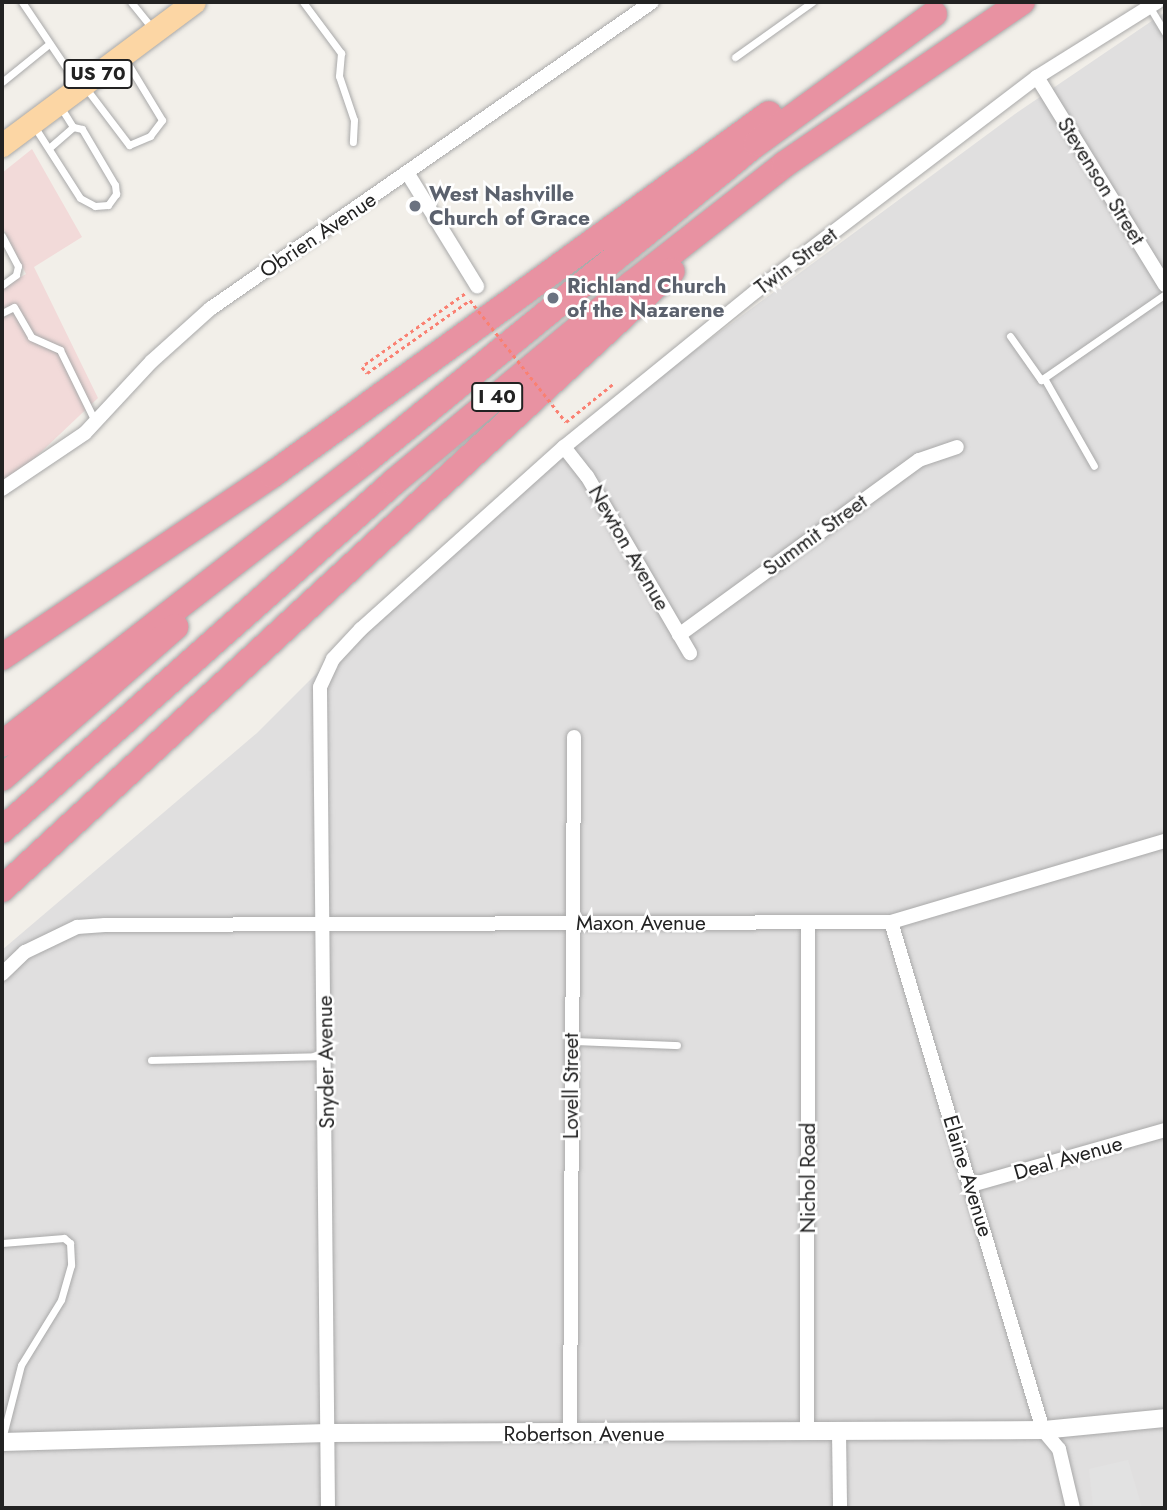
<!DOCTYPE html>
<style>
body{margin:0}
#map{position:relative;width:1167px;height:1510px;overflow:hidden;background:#f2efe9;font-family:Jost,sans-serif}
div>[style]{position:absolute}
.residential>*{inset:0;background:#e0dfdf}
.commercial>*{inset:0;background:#f2dad9}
.parking>*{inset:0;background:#e2e2e2}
.path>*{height:2.5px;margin-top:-1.25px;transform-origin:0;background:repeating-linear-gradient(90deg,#fa8072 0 3.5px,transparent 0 7px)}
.roads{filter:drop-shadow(0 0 2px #a9a9a9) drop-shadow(0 0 2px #a9a9a9)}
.service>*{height:7px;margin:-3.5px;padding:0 3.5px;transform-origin:3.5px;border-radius:3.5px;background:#fff}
.minor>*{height:14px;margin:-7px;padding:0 7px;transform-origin:7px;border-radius:7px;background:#fff}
.tertiary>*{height:18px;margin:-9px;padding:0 9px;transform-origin:9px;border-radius:9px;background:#fff}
.primary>*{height:23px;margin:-11.5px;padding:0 11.5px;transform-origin:11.5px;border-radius:11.5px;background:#fcd6a4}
.motorway>*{height:26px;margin:-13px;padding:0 13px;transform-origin:13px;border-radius:13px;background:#e892a2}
.path-bridge>*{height:2.5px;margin-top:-1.25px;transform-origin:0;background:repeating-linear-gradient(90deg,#fa8072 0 3.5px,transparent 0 7px)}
.dots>*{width:19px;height:19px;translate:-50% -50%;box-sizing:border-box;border:4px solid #fff;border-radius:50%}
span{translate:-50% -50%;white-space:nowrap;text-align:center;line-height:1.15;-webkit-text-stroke:5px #fff;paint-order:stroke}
.shield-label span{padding:2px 5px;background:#fff;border:2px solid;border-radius:5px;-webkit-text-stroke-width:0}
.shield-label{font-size:19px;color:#222;font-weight:700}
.street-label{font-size:21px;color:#222}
.worship-label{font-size:21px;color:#5b616d;font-weight:700}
.left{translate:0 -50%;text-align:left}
.frame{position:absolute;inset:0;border:4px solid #222;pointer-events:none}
</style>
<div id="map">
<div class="residential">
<div style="clip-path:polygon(1165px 12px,1165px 1508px,2px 1508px,2px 950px,257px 733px,361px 629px,564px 447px,1015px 114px)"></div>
</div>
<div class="commercial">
<div style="clip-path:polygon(32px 149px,82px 237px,34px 267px,98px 398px,20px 472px,2px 481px,2px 288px,26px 274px,2px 226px,2px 173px)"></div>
</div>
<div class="parking">
<div style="clip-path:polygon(1128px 1460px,1142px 1508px,1093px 1505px,1089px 1469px)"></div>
</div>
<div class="path">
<div style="left:465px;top:294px;width:126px;rotate:144.7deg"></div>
<div style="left:362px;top:367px;width:8px;rotate:50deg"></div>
<div style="left:367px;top:373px;width:126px;rotate:-35.3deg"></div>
</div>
<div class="roads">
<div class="service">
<div style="left:22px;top:2px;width:99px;rotate:56.1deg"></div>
<div style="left:131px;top:2px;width:35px;rotate:51deg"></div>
<div style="left:303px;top:2px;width:64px;rotate:53.3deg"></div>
<div style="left:341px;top:53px;width:23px;rotate:95deg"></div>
<div style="left:339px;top:76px;width:46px;rotate:71.2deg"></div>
<div style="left:354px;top:120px;width:22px;rotate:93deg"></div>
<div style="left:1149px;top:6px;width:31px;rotate:59deg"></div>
<div style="left:735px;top:57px;width:95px;rotate:-35.5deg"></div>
<div style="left:2px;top:82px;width:60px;rotate:-39deg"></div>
<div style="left:85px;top:87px;width:73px;rotate:52.8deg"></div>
<div style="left:129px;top:145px;width:23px;rotate:-23deg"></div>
<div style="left:150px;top:136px;width:20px;rotate:-53deg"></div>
<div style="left:162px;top:120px;width:71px;rotate:-121.2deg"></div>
<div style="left:34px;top:126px;width:85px;rotate:57.4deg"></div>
<div style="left:80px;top:198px;width:17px;rotate:28deg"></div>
<div style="left:95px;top:206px;width:13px;rotate:-4deg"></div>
<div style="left:108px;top:205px;width:14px;rotate:-54deg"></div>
<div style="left:116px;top:194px;width:9px;rotate:-96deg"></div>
<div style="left:115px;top:185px;width:65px;rotate:-120.5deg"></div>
<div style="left:82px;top:129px;width:9px;rotate:-167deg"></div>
<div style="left:73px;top:127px;width:25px;rotate:-122deg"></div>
<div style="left:49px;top:148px;width:32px;rotate:-41deg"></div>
<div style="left:2px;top:236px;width:34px;rotate:62deg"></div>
<div style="left:18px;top:266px;width:9px;rotate:103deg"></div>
<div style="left:16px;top:275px;width:17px;rotate:144deg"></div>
<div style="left:2px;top:313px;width:13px;rotate:-27deg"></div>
<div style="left:14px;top:307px;width:34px;rotate:60deg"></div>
<div style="left:31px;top:337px;width:32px;rotate:24deg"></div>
<div style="left:60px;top:350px;width:79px;rotate:63.8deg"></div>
<div style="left:1010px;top:336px;width:54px;rotate:54.8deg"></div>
<div style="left:1041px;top:380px;width:151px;rotate:-34.7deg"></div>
<div style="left:1044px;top:378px;width:101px;rotate:60.4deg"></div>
<div style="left:572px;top:1041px;width:105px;rotate:2.2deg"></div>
<div style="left:151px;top:1060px;width:174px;rotate:-1.3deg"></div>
<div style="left:2px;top:1243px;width:62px;rotate:-4.6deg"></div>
<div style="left:64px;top:1238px;width:8px;rotate:40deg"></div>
<div style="left:70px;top:1243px;width:22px;rotate:87deg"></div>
<div style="left:71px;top:1265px;width:36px;rotate:106deg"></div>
<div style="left:61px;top:1300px;width:76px;rotate:121.6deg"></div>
<div style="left:21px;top:1365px;width:76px;rotate:104.4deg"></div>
</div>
<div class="minor">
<div style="left:1037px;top:77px;width:244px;rotate:58.4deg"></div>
<div style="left:408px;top:174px;width:132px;rotate:58.4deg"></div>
<div style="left:564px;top:447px;width:37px;rotate:52deg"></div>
<div style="left:587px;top:476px;width:205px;rotate:59.8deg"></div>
<div style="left:2px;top:489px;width:100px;rotate:-34deg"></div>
<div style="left:85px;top:433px;width:98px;rotate:-47.1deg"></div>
<div style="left:152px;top:361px;width:78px;rotate:-41.9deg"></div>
<div style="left:210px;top:309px;width:538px;rotate:-34.78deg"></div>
<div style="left:679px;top:635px;width:297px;rotate:-36.1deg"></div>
<div style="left:919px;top:460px;width:40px;rotate:-18.9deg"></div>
<div style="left:891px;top:922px;width:530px;rotate:73.34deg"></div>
<div style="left:1043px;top:1430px;width:25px;rotate:50deg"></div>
<div style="left:1059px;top:1449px;width:61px;rotate:76.7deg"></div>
<div style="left:2px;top:974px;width:32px;rotate:-44deg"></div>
<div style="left:25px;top:952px;width:58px;rotate:-25.7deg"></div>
<div style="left:77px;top:927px;width:28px;rotate:-4deg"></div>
<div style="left:105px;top:925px;width:786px;rotate:-0.22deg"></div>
<div style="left:891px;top:922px;width:286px;rotate:-16.5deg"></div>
<div style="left:971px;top:1185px;width:202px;rotate:-15.8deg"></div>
<div style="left:839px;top:1432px;width:76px;rotate:89.2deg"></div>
<div style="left:807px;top:1433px;width:511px;rotate:-89.89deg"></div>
<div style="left:570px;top:1435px;width:698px;rotate:-89.67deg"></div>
<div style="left:328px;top:1508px;width:821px;rotate:-90.56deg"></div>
<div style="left:320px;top:687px;width:31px;rotate:-65deg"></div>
<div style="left:333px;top:659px;width:41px;rotate:-47deg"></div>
<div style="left:361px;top:629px;width:273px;rotate:-41.9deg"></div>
<div style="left:564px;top:447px;width:247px;rotate:-39.1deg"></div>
<div style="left:756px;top:291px;width:353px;rotate:-37.3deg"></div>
<div style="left:1037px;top:77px;width:142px;rotate:-32deg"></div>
</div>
<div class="tertiary">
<div style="left:2px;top:1442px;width:326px;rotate:-1.6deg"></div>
<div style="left:328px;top:1433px;width:715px;rotate:-0.24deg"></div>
<div style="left:1043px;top:1430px;width:123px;rotate:-5.6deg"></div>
</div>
<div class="primary">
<div style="left:2px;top:145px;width:239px;rotate:-36.7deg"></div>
</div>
<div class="motorway">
<div style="left:2px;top:657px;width:326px;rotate:-34deg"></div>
<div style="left:272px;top:475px;width:614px;rotate:-35.99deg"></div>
<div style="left:2px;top:744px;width:465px;rotate:-37.9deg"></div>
<div style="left:369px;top:458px;width:500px;rotate:-39.1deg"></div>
<div style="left:757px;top:143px;width:219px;rotate:-36.1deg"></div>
<div style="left:2px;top:778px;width:230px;rotate:-41.1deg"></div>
<div style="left:2px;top:830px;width:524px;rotate:-41.6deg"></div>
<div style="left:394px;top:482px;width:310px;rotate:-39.8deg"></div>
<div style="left:632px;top:284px;width:194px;rotate:-38.1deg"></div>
<div style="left:785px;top:164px;width:287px;rotate:-34.4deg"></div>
<div style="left:2px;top:889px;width:911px;rotate:-42.69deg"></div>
</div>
</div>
<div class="path-bridge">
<div style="left:470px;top:300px;width:155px;rotate:51.8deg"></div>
<div style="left:566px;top:422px;width:60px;rotate:-39deg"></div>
</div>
<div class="dots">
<div style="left:415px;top:206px;background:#6b7280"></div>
<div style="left:553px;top:298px;background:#6b7280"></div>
</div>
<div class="shield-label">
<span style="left:98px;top:74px">US 70</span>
<span style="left:497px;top:397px">I 40</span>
</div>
<div class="street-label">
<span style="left:1101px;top:181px;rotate:58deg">Stevenson Street</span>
<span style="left:318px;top:235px;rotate:-34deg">Obrien Avenue</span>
<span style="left:796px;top:261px;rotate:-37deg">Twin Street</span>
<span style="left:815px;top:535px;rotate:-36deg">Summit Street</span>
<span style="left:629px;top:548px;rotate:60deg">Newton Avenue</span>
<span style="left:641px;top:923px">Maxon Avenue</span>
<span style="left:326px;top:1062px;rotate:-91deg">Snyder Avenue</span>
<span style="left:571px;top:1086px;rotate:-90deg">Lovell Street</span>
<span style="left:1068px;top:1158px;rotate:-16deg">Deal Avenue</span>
<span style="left:968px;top:1176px;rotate:73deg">Elaine Avenue</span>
<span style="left:808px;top:1178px;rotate:-90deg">Nichol Road</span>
<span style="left:584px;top:1434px">Robertson Avenue</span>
</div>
<div class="worship-label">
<span class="left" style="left:429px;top:206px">West Nashville<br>Church of Grace</span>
<span class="left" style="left:567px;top:298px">Richland Church<br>of the Nazarene</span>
</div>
<div class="frame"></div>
</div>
